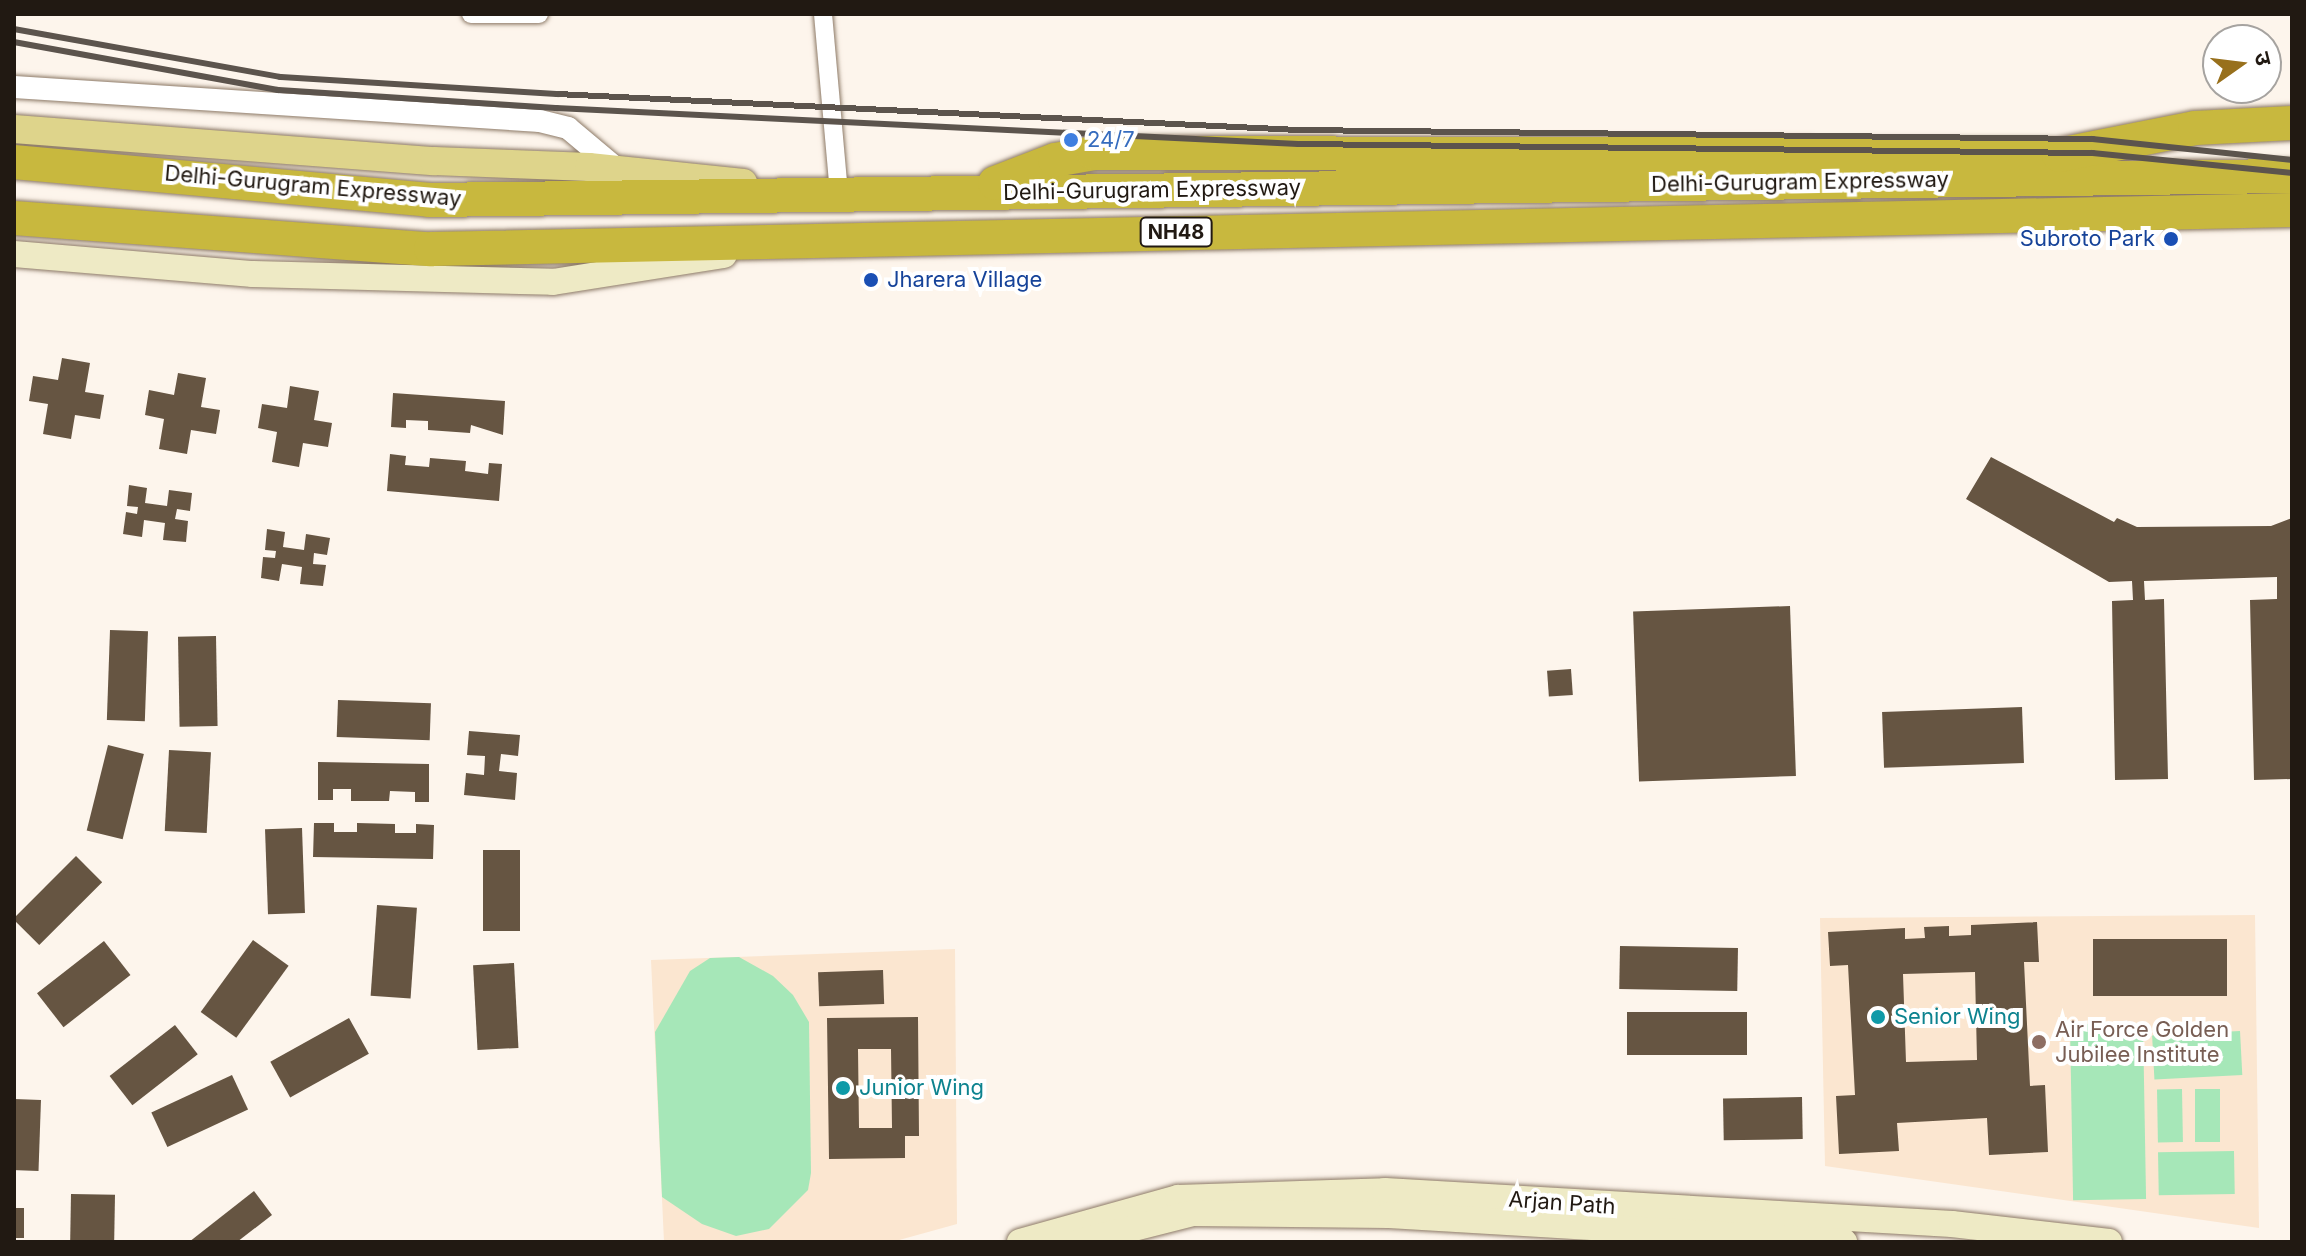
<!DOCTYPE html>
<meta charset="utf-8">
<style>
body{margin:0}
#map{position:relative;width:2306px;height:1256px;overflow:hidden;background:#fdf5ec;font-family:Inter,"Noto Sans Devanagari",sans-serif}
div>[style]{position:absolute}
.built>*{inset:0;background:#fbe6d0}
.green>*{inset:0;background:#a6e7b8;transform-origin:0 0}
.building>*{inset:0;background:#665542;transform-origin:0 0}
.roads{filter:drop-shadow(0 0 2px #8d7a67) drop-shadow(0 0 2px #8d7a67)}
.minor>*{height:18px;margin:-9px;padding:0 9px;transform-origin:9px;border-radius:9px;background:#fff}
.tertiary>*{height:22px;margin:-11px;padding:0 11px;transform-origin:11px;border-radius:11px;background:#fff}
.secondary>*{height:26px;margin:-13px;padding:0 13px;transform-origin:13px;border-radius:13px;background:#eeeac5}
.primary>*{height:28px;margin:-14px;padding:0 14px;transform-origin:14px;border-radius:14px;background:#ded48b}
.motorway>*{height:34px;margin:-17px;padding:0 17px;transform-origin:17px;border-radius:17px;background:#c8b83e}
.rail>*{height:6px;margin:-3px;padding:0 3px;transform-origin:3px;border-radius:3px;background:#5c544d}
.dots>*{width:22px;height:22px;translate:-50% -50%;box-sizing:border-box;border:4px solid #fff;border-radius:50%}
span{translate:-50% -50%;white-space:nowrap;text-align:center;line-height:1.15;-webkit-text-stroke:8px #fff;paint-order:stroke}
.shield-label span{padding:2px 6px;background:#fff;border:2px solid;border-radius:6px;-webkit-text-stroke-width:0}
.shield-label{font-size:20px;color:#211912;font-weight:700}
.shop-label{font-size:22px;color:#366cbe}
.left{translate:0 -50%;text-align:left}
.street-label{font-size:22px;color:#211912}
.transit-label{font-size:22px;color:#164399}
.right{translate:-100% -50%;text-align:right}
.culture-label{font-size:22px;color:#0d838f}
.education-label{font-size:22px;color:#785e54}
.frame{position:absolute;inset:0;border:16px solid #211912;pointer-events:none}
.north{position:absolute;left:2202px;top:24px;width:80px;height:80px;box-sizing:border-box;background:#fff;border:2px solid #a6a3a0;border-radius:50%;rotate:76deg;font-size:22px;font-weight:700;line-height:32px;text-align:center;color:#211912}
.north::after{content:'';display:block;margin:auto;width:28px;height:36px;background:#98701c;clip-path:polygon(50% 0,100% 100%,50% 72%,0 100%)}
</style>
<div id="map">
<div class="built">
<div style="clip-path:polygon(2255px 915px,2259px 1228px,1825px 1166px,1820px 918px)"></div>
<div style="clip-path:polygon(955px 949px,957px 1224px,892px 1242px,664px 1242px,651px 960px)"></div>
</div>
<div class="green">
<div style="clip-path:polygon(739px 957px,773px 976px,793px 995px,809px 1022px,811px 1173px,808px 1190px,769px 1229px,736px 1236px,702px 1224px,662px 1197px,655px 1032px,690px 971px,710px 958px)"></div>
<div style="left:2143px;top:1023px;width:176px;height:73px;rotate:89deg"></div>
<div style="left:2240px;top:1031px;width:44px;height:88px;rotate:87deg"></div>
<div style="left:2182px;top:1089px;width:53px;height:25px;rotate:89deg"></div>
<div style="left:2195px;top:1089px;width:25px;height:53px"></div>
<div style="left:2234px;top:1151px;width:43px;height:76px;rotate:89deg"></div>
</div>
<div class="building">
<div style="clip-path:polygon(62px 358px,90px 363px,85px 392px,104px 395px,100px 419px,75px 415px,71px 439px,43px 434px,48px 404px,29px 401px,33px 376px,58px 380px)"></div>
<div style="clip-path:polygon(178px 373px,206px 378px,201px 407px,220px 410px,216px 434px,191px 430px,187px 454px,159px 449px,164px 419px,145px 415px,149px 390px,174px 395px)"></div>
<div style="clip-path:polygon(290px 386px,319px 391px,314px 420px,332px 423px,328px 447px,303px 443px,299px 467px,272px 462px,277px 432px,258px 428px,262px 404px,287px 408px)"></div>
<div style="clip-path:polygon(393px 393px,505px 401px,503px 435px,471px 425px,470px 433px,428px 430px,428px 421px,406px 420px,406px 428px,391px 427px)"></div>
<div style="clip-path:polygon(390px 454px,406px 456px,405px 465px,429px 467px,430px 458px,466px 461px,465px 471px,488px 474px,489px 463px,502px 464px,499px 501px,387px 491px)"></div>
<div style="clip-path:polygon(1991px 457px,2114px 522px,2117px 518px,2137px 527px,2271px 526px,2292px 518px,2292px 779px,2254px 780px,2250px 600px,2277px 599px,2277px 577px,2144px 581px,2145px 600px,2164px 599px,2168px 779px,2115px 780px,2112px 601px,2133px 600px,2132px 581px,2109px 582px,1966px 499px)"></div>
<div style="clip-path:polygon(129px 485px,147px 488px,145px 503px,167px 506px,169px 490px,192px 493px,190px 511px,177px 509px,175px 519px,188px 521px,186px 542px,163px 540px,165px 523px,144px 520px,142px 537px,123px 534px,126px 512px,137px 514px,138px 507px,127px 506px)"></div>
<div style="clip-path:polygon(267px 529px,285px 532px,283px 547px,304px 550px,306px 534px,330px 538px,327px 555px,314px 553px,313px 564px,326px 565px,323px 586px,300px 584px,302px 567px,282px 564px,279px 581px,261px 578px,263px 557px,275px 558px,276px 551px,265px 550px)"></div>
<div style="left:1790px;top:606px;width:170px;height:157px;rotate:88deg"></div>
<div style="left:110px;top:630px;width:38px;height:90px;rotate:2deg"></div>
<div style="left:216px;top:636px;width:90px;height:38px;rotate:89deg"></div>
<div style="left:1571px;top:669px;width:26px;height:24px;rotate:86deg"></div>
<div style="left:338px;top:700px;width:93px;height:37px;rotate:2deg"></div>
<div style="left:2022px;top:707px;width:56px;height:140px;rotate:88deg"></div>
<div style="clip-path:polygon(469px 731px,520px 735px,518px 756px,501px 754px,499px 771px,517px 773px,515px 800px,464px 795px,466px 773px,484px 775px,485px 756px,467px 755px)"></div>
<div style="left:108px;top:745px;width:37px;height:88px;rotate:14deg"></div>
<div style="left:169px;top:750px;width:42px;height:81px;rotate:3deg"></div>
<div style="clip-path:polygon(318px 762px,429px 764px,429px 802px,415px 802px,415px 792px,390px 791px,389px 801px,351px 801px,351px 789px,333px 789px,333px 800px,318px 800px)"></div>
<div style="clip-path:polygon(314px 823px,334px 823px,334px 832px,357px 832px,357px 823px,395px 824px,395px 833px,416px 833px,416px 824px,434px 825px,433px 859px,313px 857px)"></div>
<div style="left:302px;top:828px;width:85px;height:37px;rotate:88deg"></div>
<div style="left:483px;top:850px;width:37px;height:81px"></div>
<div style="left:76px;top:856px;width:37px;height:89px;rotate:45deg"></div>
<div style="left:377px;top:905px;width:40px;height:91px;rotate:4deg"></div>
<div style="clip-path:polygon(evenodd,2037px 922px,2039px 962px,2024px 962px,2030px 1086px,2045px 1085px,2048px 1152px,1989px 1155px,1987px 1118px,1897px 1123px,1899px 1151px,1839px 1154px,1836px 1096px,1855px 1095px,1848px 965px,1830px 966px,1828px 932px,1905px 928px,1905px 939px,1925px 938px,1924px 927px,1949px 926px,1949px 936px,1971px 935px,1971px 925px,2037px 922px,1975px 972px,1977px 1060px,1906px 1062px,1903px 974px,1975px 972px)"></div>
<div style="left:2093px;top:939px;width:134px;height:57px"></div>
<div style="left:253px;top:940px;width:44px;height:89px;rotate:36deg"></div>
<div style="left:104px;top:941px;width:43px;height:85px;rotate:52deg"></div>
<div style="left:1620px;top:946px;width:118px;height:43px;rotate:1deg"></div>
<div style="left:514px;top:963px;width:85px;height:41px;rotate:87deg"></div>
<div style="left:883px;top:970px;width:34px;height:65px;rotate:88deg"></div>
<div style="left:1747px;top:1012px;width:43px;height:120px;rotate:90deg"></div>
<div style="clip-path:polygon(evenodd,918px 1017px,919px 1136px,905px 1136px,905px 1158px,829px 1159px,827px 1018px,918px 1017px,858px 1049px,891px 1049px,892px 1128px,859px 1128px,858px 1049px)"></div>
<div style="left:349px;top:1018px;width:41px;height:90px;rotate:61deg"></div>
<div style="left:175px;top:1025px;width:37px;height:83px;rotate:52deg"></div>
<div style="left:232px;top:1075px;width:38px;height:89px;rotate:65deg"></div>
<div style="left:1802px;top:1097px;width:42px;height:79px;rotate:89deg"></div>
<div style="left:14px;top:1099px;width:27px;height:71px;rotate:2deg"></div>
<div style="clip-path:polygon(254px 1191px,272px 1215px,237px 1242px,189px 1242px)"></div>
<div style="left:71px;top:1194px;width:44px;height:48px;rotate:1deg"></div>
<div style="left:14px;top:1208px;width:10px;height:30px"></div>
</div>
<div class="roads">
<div class="minor">
<div style="left:471px;top:14px;width:68px"></div>
<div style="left:823px;top:14px;width:180px;rotate:84.9deg"></div>
</div>
<div class="tertiary">
<div style="left:14px;top:87px;width:527px;rotate:3.7deg"></div>
<div style="left:540px;top:121px;width:29px;rotate:14deg"></div>
<div style="left:568px;top:128px;width:65px;rotate:40deg"></div>
</div>
<div class="secondary">
<div style="left:14px;top:254px;width:240px;rotate:4.8deg"></div>
<div style="left:253px;top:274px;width:300px;rotate:1.5deg"></div>
<div style="left:553px;top:282px;width:173px;rotate:-9deg"></div>
<div style="left:1020px;top:1242px;width:164px;rotate:-15.6deg"></div>
<div style="left:1178px;top:1198px;width:207px;rotate:-1.9deg"></div>
<div style="left:1385px;top:1191px;width:568px;rotate:3.33deg"></div>
<div style="left:1952px;top:1224px;width:158px;rotate:6.5deg"></div>
<div style="left:1079px;top:1242px;width:118px;rotate:-14.3deg"></div>
<div style="left:1193px;top:1213px;width:196px;rotate:0.6deg"></div>
<div style="left:1389px;top:1215px;width:456px;rotate:3.4deg"></div>
</div>
<div class="primary">
<div style="left:14px;top:129px;width:421px;rotate:4.4deg"></div>
<div style="left:434px;top:161px;width:155px;rotate:2.2deg"></div>
<div style="left:589px;top:167px;width:155px;rotate:5.9deg"></div>
</div>
<div class="motorway">
<div style="left:14px;top:162px;width:417px;rotate:5.2deg"></div>
<div style="left:429px;top:200px;width:1863px;rotate:-0.74deg"></div>
<div style="left:995px;top:183px;width:64px;rotate:-21deg"></div>
<div style="left:1055px;top:160px;width:40px;rotate:-10deg"></div>
<div style="left:1094px;top:153px;width:965px;rotate:0.12deg"></div>
<div style="left:2059px;top:155px;width:139px;rotate:-11.2deg"></div>
<div style="left:2195px;top:128px;width:97px;rotate:-3deg"></div>
<div style="left:14px;top:218px;width:418px;rotate:4.3deg"></div>
<div style="left:431px;top:249px;width:1861px;rotate:-1.2deg"></div>
</div>
</div>
<div class="rail">
<div style="left:14px;top:29px;width:270px;rotate:10.2deg"></div>
<div style="left:280px;top:77px;width:278px;rotate:3.5deg"></div>
<div style="left:557px;top:94px;width:742px;rotate:2.78deg"></div>
<div style="left:1298px;top:130px;width:795px;rotate:0.65deg"></div>
<div style="left:2093px;top:139px;width:200px;rotate:6deg"></div>
<div style="left:14px;top:42px;width:268px;rotate:10.3deg"></div>
<div style="left:278px;top:90px;width:279px;rotate:3.7deg"></div>
<div style="left:556px;top:108px;width:743px;rotate:2.78deg"></div>
<div style="left:1298px;top:144px;width:795px;rotate:0.65deg"></div>
<div style="left:2093px;top:153px;width:200px;rotate:5.7deg"></div>
</div>
<div class="dots">
<div style="left:1071px;top:140px;background:#3f7fe0"></div>
<div style="left:2171px;top:239px;background:#1a4fb4"></div>
<div style="left:871px;top:280px;background:#1a4fb4"></div>
<div style="left:1878px;top:1017px;background:#0f9aa8"></div>
<div style="left:2039px;top:1042px;background:#8d6e63"></div>
<div style="left:843px;top:1088px;background:#0f9aa8"></div>
</div>
<div class="shield-label">
<span style="left:1176px;top:232px">NH48</span>
</div>
<div class="shop-label">
<span class="left" style="left:1087px;top:140px">24/7</span>
</div>
<div class="street-label">
<span style="left:1800px;top:182px;rotate:-1deg">Delhi-Gurugram Expressway</span>
<span style="left:313px;top:186px;rotate:5deg">Delhi-Gurugram Expressway</span>
<span style="left:1152px;top:190px;rotate:-1deg">Delhi-Gurugram Expressway</span>
<span style="left:1562px;top:1203px;rotate:4deg">Arjan Path</span>
</div>
<div class="transit-label">
<span class="right" style="left:2155px;top:239px">Subroto Park</span>
<span class="left" style="left:887px;top:280px">Jharera Village</span>
</div>
<div class="culture-label">
<span class="left" style="left:1894px;top:1017px">Senior Wing</span>
<span class="left" style="left:859px;top:1088px">Junior Wing</span>
</div>
<div class="education-label">
<span class="left" style="left:2055px;top:1042px">Air Force Golden<br>Jubilee Institute</span>
</div>
<div class="frame"></div>
<div class="north">उ</div>
</div>
